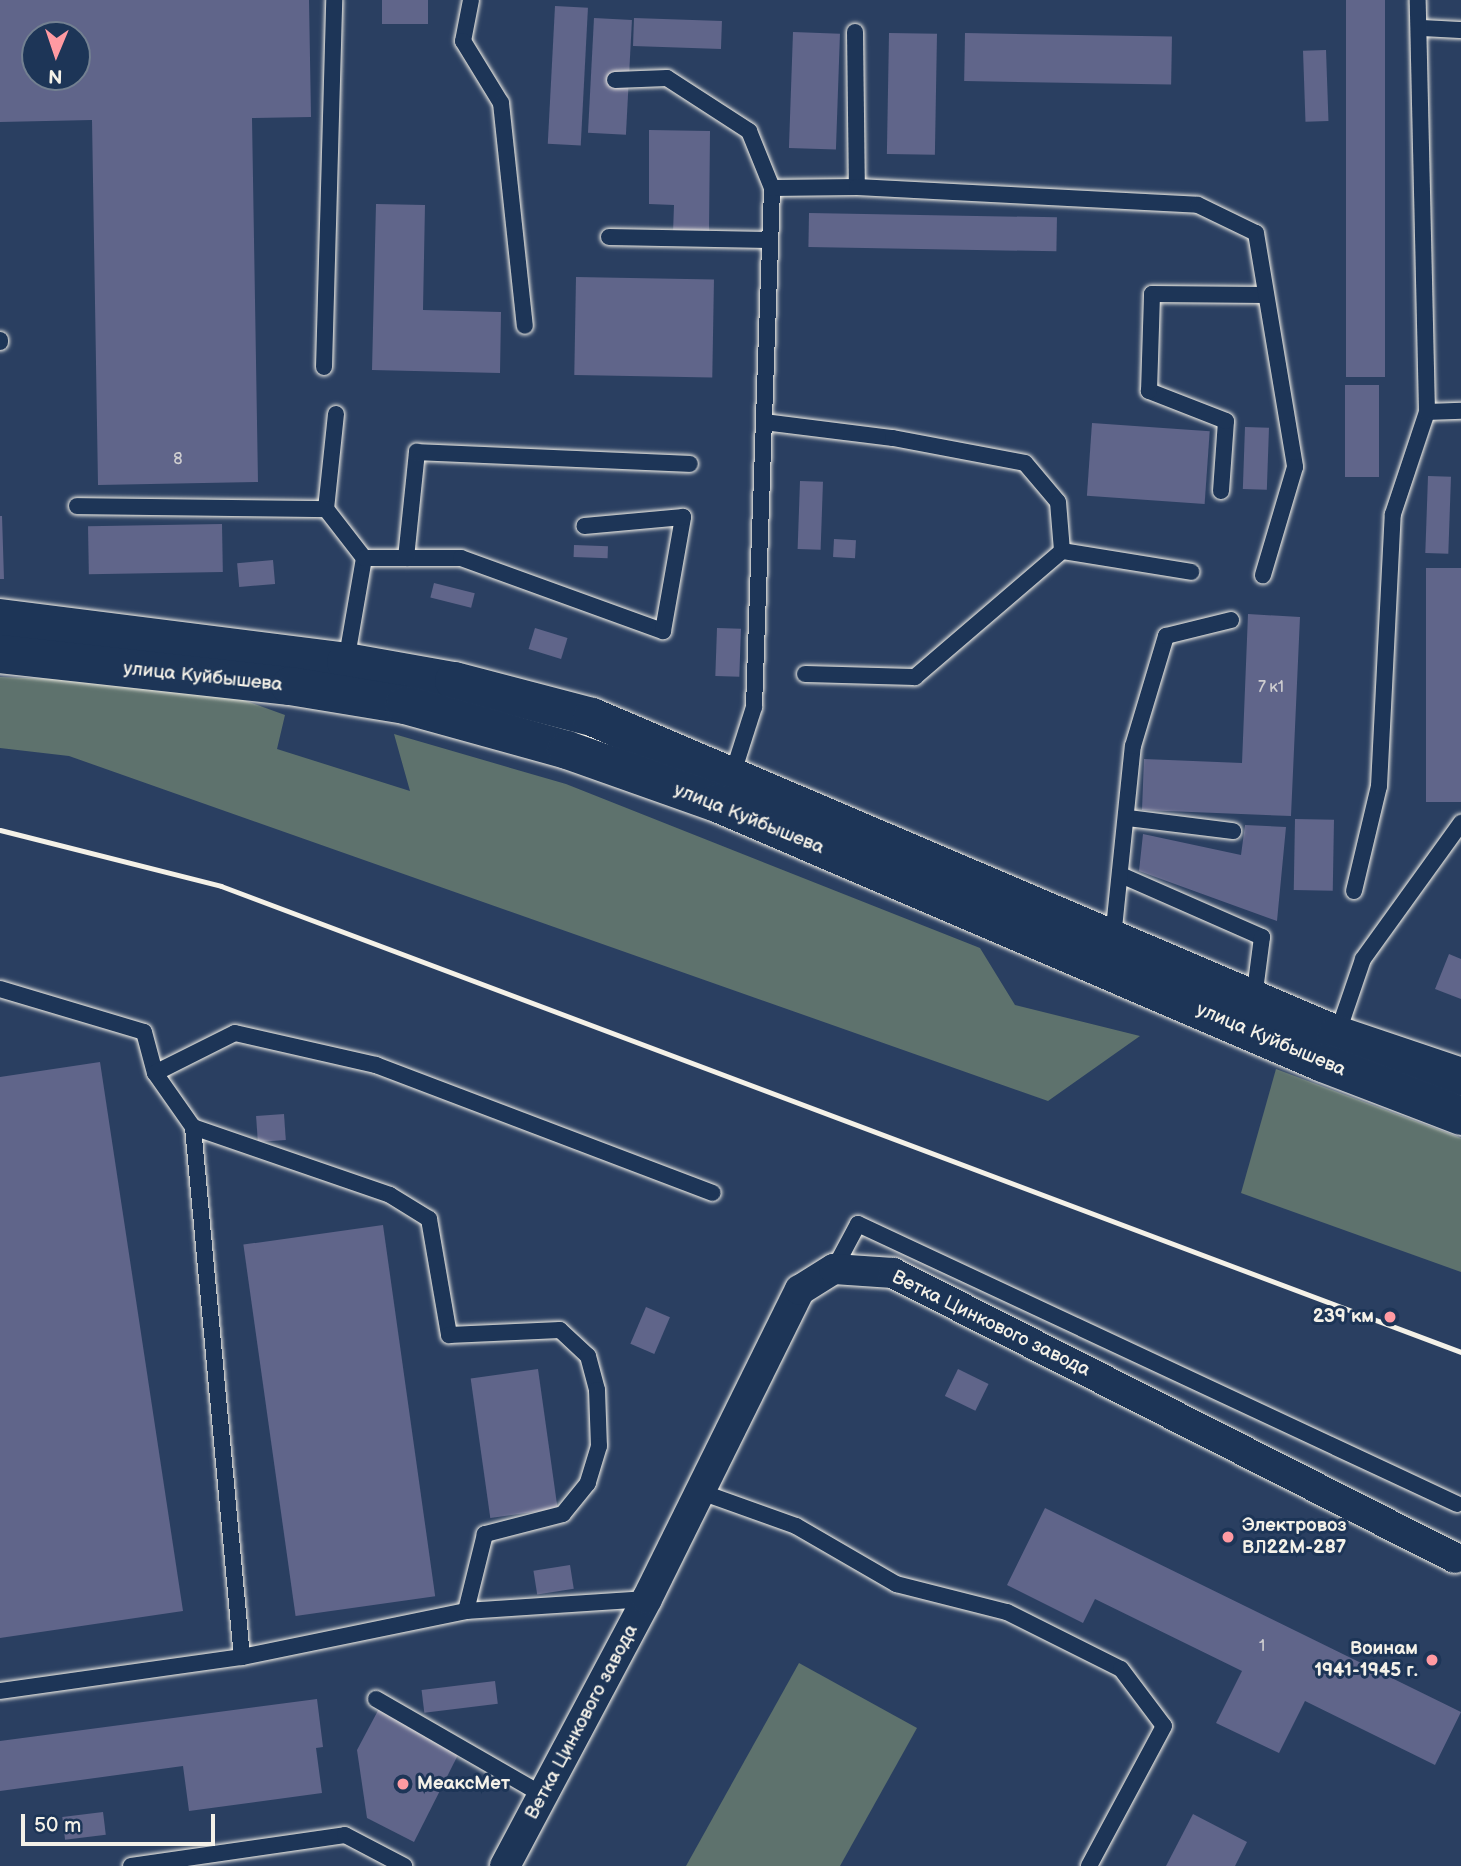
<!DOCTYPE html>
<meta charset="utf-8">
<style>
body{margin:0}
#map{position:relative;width:1461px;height:1866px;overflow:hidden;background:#2a3f61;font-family:"Balsamiq Sans",sans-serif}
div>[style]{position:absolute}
.green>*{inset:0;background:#5e726d}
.building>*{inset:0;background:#60658a;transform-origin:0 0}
.roads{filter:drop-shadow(0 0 2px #f4f1e8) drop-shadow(0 0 2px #f4f1e8)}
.lane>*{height:16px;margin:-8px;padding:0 8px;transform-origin:8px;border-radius:8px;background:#1d3557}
.street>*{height:30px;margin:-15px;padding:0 15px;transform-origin:15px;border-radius:15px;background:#1d3557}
.secondary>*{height:38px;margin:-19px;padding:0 19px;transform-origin:19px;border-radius:19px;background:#1d3557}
.rail>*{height:5px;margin:-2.5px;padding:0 2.5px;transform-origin:2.5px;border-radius:2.5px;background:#f4f1e8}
.dots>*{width:19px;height:19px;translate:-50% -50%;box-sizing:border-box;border:4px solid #1d3557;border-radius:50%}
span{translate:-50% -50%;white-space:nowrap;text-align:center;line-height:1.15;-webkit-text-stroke:6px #1d3557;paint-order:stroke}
.number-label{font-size:16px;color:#cfced0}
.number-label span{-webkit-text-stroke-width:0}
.street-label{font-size:19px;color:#f4f1e8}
.poi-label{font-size:19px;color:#f4f1e8;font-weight:700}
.right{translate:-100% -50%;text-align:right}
.left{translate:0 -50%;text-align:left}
.north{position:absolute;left:21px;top:21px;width:70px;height:70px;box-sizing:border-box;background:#1d3557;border:2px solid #738091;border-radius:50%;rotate:182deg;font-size:19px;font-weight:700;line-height:28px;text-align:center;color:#f4f1e8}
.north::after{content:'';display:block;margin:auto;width:24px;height:32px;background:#ff9aa2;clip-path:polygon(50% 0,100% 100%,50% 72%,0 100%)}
.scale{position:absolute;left:21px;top:1814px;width:194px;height:32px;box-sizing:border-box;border:4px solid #f4f1e8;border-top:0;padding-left:9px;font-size:21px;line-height:24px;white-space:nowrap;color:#f4f1e8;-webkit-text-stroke:5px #1d3557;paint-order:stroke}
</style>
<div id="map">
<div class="green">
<div style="clip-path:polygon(0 677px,199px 684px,285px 715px,277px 749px,410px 791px,394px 734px,566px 784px,980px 948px,1015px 1005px,1140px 1036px,1048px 1101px,69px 756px,0 748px)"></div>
<div style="clip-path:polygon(1276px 1069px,1461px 1138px,1461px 1272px,1241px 1193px)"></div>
<div style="clip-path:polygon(799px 1663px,917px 1728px,840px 1866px,686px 1866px)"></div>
</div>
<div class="building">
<div style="clip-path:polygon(evenodd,0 0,309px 0,311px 117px,252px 118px,258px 482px,98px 485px,92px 120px,0 122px,0 0,35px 35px,77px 35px,77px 77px,35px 77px,35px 35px)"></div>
<div style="left:382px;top:0;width:46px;height:24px"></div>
<div style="left:1346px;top:0;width:39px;height:377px"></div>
<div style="left:555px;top:6px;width:33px;height:138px;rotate:3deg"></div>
<div style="left:594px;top:18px;width:38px;height:115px;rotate:3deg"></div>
<div style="left:634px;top:18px;width:88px;height:28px;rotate:2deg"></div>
<div style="left:793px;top:32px;width:47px;height:116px;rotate:2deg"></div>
<div style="left:889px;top:33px;width:48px;height:121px;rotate:1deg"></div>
<div style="left:965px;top:33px;width:207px;height:48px;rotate:1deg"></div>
<div style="left:1326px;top:50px;width:71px;height:23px;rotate:88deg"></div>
<div style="clip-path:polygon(649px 130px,710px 131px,709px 233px,673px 233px,674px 205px,649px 204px)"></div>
<div style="clip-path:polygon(376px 204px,425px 205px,423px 310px,501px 312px,500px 373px,372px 370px)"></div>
<div style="left:809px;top:213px;width:248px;height:34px;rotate:1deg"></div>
<div style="left:576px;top:277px;width:138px;height:98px;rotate:1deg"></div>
<div style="left:1345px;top:385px;width:34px;height:92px"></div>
<div style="left:1092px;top:423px;width:118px;height:73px;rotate:4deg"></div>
<div style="left:1245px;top:427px;width:24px;height:62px;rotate:2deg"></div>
<div style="left:1428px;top:476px;width:23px;height:77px;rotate:2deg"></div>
<div style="left:800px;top:481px;width:23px;height:68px;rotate:2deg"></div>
<div style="clip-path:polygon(0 516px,2px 516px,4px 579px,0 579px)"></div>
<div style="left:222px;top:524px;width:48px;height:134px;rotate:89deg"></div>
<div style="left:834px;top:539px;width:22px;height:18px;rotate:3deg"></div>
<div style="left:574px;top:545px;width:34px;height:12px;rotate:2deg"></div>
<div style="left:273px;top:560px;width:24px;height:36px;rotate:85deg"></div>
<div style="left:1426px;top:568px;width:35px;height:234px"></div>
<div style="left:434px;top:583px;width:42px;height:15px;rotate:14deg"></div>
<div style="clip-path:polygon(1248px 614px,1300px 617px,1291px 816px,1142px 810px,1144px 759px,1242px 763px)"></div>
<div style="left:535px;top:628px;width:34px;height:22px;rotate:17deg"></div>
<div style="left:717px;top:628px;width:24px;height:48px;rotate:2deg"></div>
<div style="left:1295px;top:819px;width:39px;height:71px;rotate:1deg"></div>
<div style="clip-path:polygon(1245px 825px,1286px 827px,1277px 921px,1139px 871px,1143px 834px,1241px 855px)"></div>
<div style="clip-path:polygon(1449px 954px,1461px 959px,1461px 999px,1435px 989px)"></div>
<div style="clip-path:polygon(100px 1062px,183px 1611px,0 1638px,0 1077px)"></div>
<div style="left:284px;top:1114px;width:26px;height:28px;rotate:86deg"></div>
<div style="left:383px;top:1225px;width:375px;height:141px;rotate:82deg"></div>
<div style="left:646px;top:1307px;width:26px;height:40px;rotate:23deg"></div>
<div style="left:538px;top:1369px;width:141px;height:68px;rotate:82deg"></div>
<div style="left:958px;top:1369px;width:34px;height:30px;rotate:26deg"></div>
<div style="clip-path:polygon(1045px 1508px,1461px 1712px,1435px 1765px,1305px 1701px,1279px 1753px,1216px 1723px,1242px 1671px,1095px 1599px,1083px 1623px,1007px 1585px)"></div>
<div style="left:570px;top:1565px;width:24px;height:37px;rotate:81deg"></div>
<div style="left:495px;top:1681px;width:23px;height:74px;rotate:83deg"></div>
<div style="clip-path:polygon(317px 1699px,323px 1747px,316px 1748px,322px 1793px,189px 1811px,183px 1766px,0 1791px,0 1741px)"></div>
<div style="clip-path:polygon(382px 1703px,463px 1745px,414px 1842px,367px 1818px,357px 1750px)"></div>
<div style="left:103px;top:1812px;width:23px;height:41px;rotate:83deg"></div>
<div style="clip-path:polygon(1193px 1814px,1247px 1842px,1235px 1866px,1166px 1866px)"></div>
</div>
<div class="roads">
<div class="lane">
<div style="left:471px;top:0;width:42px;rotate:101deg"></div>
<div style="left:463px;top:41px;width:73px;rotate:58.5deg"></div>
<div style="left:501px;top:103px;width:224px;rotate:83.9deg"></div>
<div style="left:1421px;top:28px;width:40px;rotate:2.9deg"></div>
<div style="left:855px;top:32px;width:155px;rotate:89.3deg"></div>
<div style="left:615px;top:80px;width:52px;rotate:-2.2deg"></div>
<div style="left:667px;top:78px;width:98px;rotate:32.9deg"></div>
<div style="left:749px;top:131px;width:61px;rotate:68deg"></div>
<div style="left:609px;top:237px;width:159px;rotate:1.1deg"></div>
<div style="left:0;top:340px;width:2px;rotate:90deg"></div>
<div style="left:324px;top:367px;width:367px;rotate:-88.4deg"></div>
<div style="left:1427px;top:412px;width:34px;rotate:-2deg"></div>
<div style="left:336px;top:414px;width:96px;rotate:96deg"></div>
<div style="left:326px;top:509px;width:62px;rotate:52.2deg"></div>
<div style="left:364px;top:558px;width:106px;rotate:99.8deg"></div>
<div style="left:764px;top:422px;width:130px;rotate:7.1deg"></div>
<div style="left:893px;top:438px;width:134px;rotate:10.7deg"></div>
<div style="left:1025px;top:463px;width:51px;rotate:49.8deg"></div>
<div style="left:1058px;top:502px;width:49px;rotate:85.3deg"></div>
<div style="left:1062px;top:551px;width:194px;rotate:139.4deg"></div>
<div style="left:915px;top:677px;width:110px;rotate:-178.4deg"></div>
<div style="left:1221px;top:491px;width:70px;rotate:-85.9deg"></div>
<div style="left:1226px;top:421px;width:83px;rotate:-158.7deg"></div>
<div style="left:1149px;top:391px;width:97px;rotate:-88.2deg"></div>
<div style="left:1152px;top:294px;width:114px;rotate:0.5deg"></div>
<div style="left:77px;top:506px;width:249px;rotate:0.7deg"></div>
<div style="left:1062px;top:551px;width:131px;rotate:9.2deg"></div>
<div style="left:364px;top:558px;width:97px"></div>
<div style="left:461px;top:558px;width:215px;rotate:19.9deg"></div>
<div style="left:663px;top:631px;width:116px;rotate:-80deg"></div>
<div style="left:683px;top:517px;width:99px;rotate:174.8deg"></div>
<div style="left:406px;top:558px;width:107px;rotate:-84.1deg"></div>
<div style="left:417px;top:452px;width:273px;rotate:2.5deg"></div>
<div style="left:732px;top:776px;width:72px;rotate:-72.3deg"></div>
<div style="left:754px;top:707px;width:519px;rotate:-88.01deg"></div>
<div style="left:772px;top:188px;width:85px;rotate:-0.7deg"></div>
<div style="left:857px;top:187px;width:341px;rotate:3deg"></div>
<div style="left:1198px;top:205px;width:64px;rotate:25.8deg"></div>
<div style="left:1256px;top:233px;width:237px;rotate:80.5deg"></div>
<div style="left:1295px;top:467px;width:113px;rotate:106.5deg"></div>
<div style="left:1128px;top:818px;width:106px;rotate:7.1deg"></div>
<div style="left:1123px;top:876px;width:152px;rotate:23.7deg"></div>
<div style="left:1262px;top:937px;width:63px;rotate:97.4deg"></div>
<div style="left:1354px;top:891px;width:108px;rotate:-76.6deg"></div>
<div style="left:1379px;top:786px;width:272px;rotate:-87.1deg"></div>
<div style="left:1393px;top:514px;width:108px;rotate:-71.6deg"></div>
<div style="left:1427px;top:412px;width:412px;rotate:-91.3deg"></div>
<div style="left:1113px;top:938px;width:193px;rotate:-84.1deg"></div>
<div style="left:1133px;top:746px;width:115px;rotate:-73.3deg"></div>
<div style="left:1166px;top:636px;width:67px;rotate:-13.8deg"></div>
<div style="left:0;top:989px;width:150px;rotate:16.6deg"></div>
<div style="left:144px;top:1032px;width:42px;rotate:75deg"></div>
<div style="left:155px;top:1073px;width:66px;rotate:54.9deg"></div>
<div style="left:193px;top:1127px;width:208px;rotate:19deg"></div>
<div style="left:390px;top:1195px;width:46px;rotate:31.6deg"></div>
<div style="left:429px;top:1219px;width:118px;rotate:80.2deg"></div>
<div style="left:449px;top:1335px;width:111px;rotate:-2.6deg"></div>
<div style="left:560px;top:1330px;width:38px;rotate:43deg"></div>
<div style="left:588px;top:1356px;width:35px;rotate:75deg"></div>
<div style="left:597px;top:1390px;width:56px;rotate:88deg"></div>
<div style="left:599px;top:1446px;width:39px;rotate:107deg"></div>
<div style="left:588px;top:1483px;width:40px;rotate:129deg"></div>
<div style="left:563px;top:1514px;width:81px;rotate:165.6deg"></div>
<div style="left:485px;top:1534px;width:79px;rotate:103.9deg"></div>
<div style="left:1337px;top:1035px;width:80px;rotate:-71.1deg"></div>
<div style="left:1363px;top:959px;width:168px;rotate:-54.2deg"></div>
<div style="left:155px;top:1073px;width:89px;rotate:-26.6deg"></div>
<div style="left:235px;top:1033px;width:145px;rotate:12.8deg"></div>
<div style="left:376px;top:1065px;width:360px;rotate:20.8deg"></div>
<div style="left:193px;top:1127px;width:532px;rotate:84.72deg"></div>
<div style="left:834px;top:1269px;width:51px;rotate:-61.9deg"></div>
<div style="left:858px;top:1224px;width:661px;rotate:25.05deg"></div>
<div style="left:701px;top:1492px;width:101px;rotate:19.7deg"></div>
<div style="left:796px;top:1526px;width:116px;rotate:30.1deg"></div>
<div style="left:896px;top:1584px;width:114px;rotate:14.2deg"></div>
<div style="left:1007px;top:1612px;width:127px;rotate:26.6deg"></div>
<div style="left:1121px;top:1669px;width:71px;rotate:53deg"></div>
<div style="left:1164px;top:1726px;width:159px;rotate:118.2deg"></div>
<div style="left:0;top:1691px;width:244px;rotate:-8deg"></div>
<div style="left:242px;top:1657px;width:229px;rotate:-11.6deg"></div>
<div style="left:466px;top:1611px;width:181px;rotate:-3.8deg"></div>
<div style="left:376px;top:1699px;width:193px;rotate:29.9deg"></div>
<div style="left:131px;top:1866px;width:216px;rotate:-8.2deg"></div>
<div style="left:345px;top:1835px;width:67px;rotate:27.7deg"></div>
</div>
<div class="street">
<div style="left:505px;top:1866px;width:302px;rotate:-62deg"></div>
<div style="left:647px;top:1599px;width:345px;rotate:-63.7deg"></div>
<div style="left:800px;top:1290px;width:40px;rotate:-32deg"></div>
<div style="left:834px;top:1269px;width:59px;rotate:3.9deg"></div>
<div style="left:893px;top:1273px;width:630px;rotate:26.89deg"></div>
</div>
<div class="secondary">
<div style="left:0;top:618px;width:349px;rotate:7.2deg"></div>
<div style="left:346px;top:662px;width:110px;rotate:10deg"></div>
<div style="left:454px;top:681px;width:143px;rotate:14.6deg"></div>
<div style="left:592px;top:717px;width:810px;rotate:23.12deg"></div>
<div style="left:1337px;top:1035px;width:131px;rotate:18.7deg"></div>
<div style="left:0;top:654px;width:292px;rotate:6.3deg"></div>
<div style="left:290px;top:686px;width:117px;rotate:9.4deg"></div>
<div style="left:405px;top:705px;width:168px;rotate:15.5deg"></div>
<div style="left:567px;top:750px;width:159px;rotate:19.5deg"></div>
<div style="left:717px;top:803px;width:659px;rotate:23.22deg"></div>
<div style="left:1323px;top:1063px;width:148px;rotate:21deg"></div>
</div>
</div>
<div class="rail">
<div style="left:0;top:830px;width:228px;rotate:14.2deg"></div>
<div style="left:221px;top:886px;width:1325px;rotate:20.6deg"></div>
</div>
<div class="dots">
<div style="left:1390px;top:1317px;background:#ff9aa2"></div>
<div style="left:1228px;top:1537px;background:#ff9aa2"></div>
<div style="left:1432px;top:1660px;background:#ff9aa2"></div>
<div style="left:403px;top:1784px;background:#ff9aa2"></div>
</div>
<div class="number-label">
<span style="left:178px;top:460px">8</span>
<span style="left:1271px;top:688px">7 к1</span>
<span style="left:1262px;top:1647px">1</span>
</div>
<div class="street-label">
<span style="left:203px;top:677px;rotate:6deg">улица Куйбышева</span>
<span style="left:749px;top:819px;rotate:22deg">улица Куйбышева</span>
<span style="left:1271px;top:1040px;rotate:23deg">улица Куйбышева</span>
<span style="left:991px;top:1324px;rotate:26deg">Ветка Цинкового завода</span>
<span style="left:582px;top:1722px;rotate:-62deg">Ветка Цинкового завода</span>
</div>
<div class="poi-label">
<span class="right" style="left:1374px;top:1317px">239 км</span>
<span class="left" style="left:1242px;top:1537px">Электровоз<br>ВЛ22М-287</span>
<span class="right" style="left:1418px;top:1660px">Воинам<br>1941-1945 г.</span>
<span class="left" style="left:417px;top:1784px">МеаксМет</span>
</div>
<div class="north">N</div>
<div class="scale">50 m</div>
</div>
